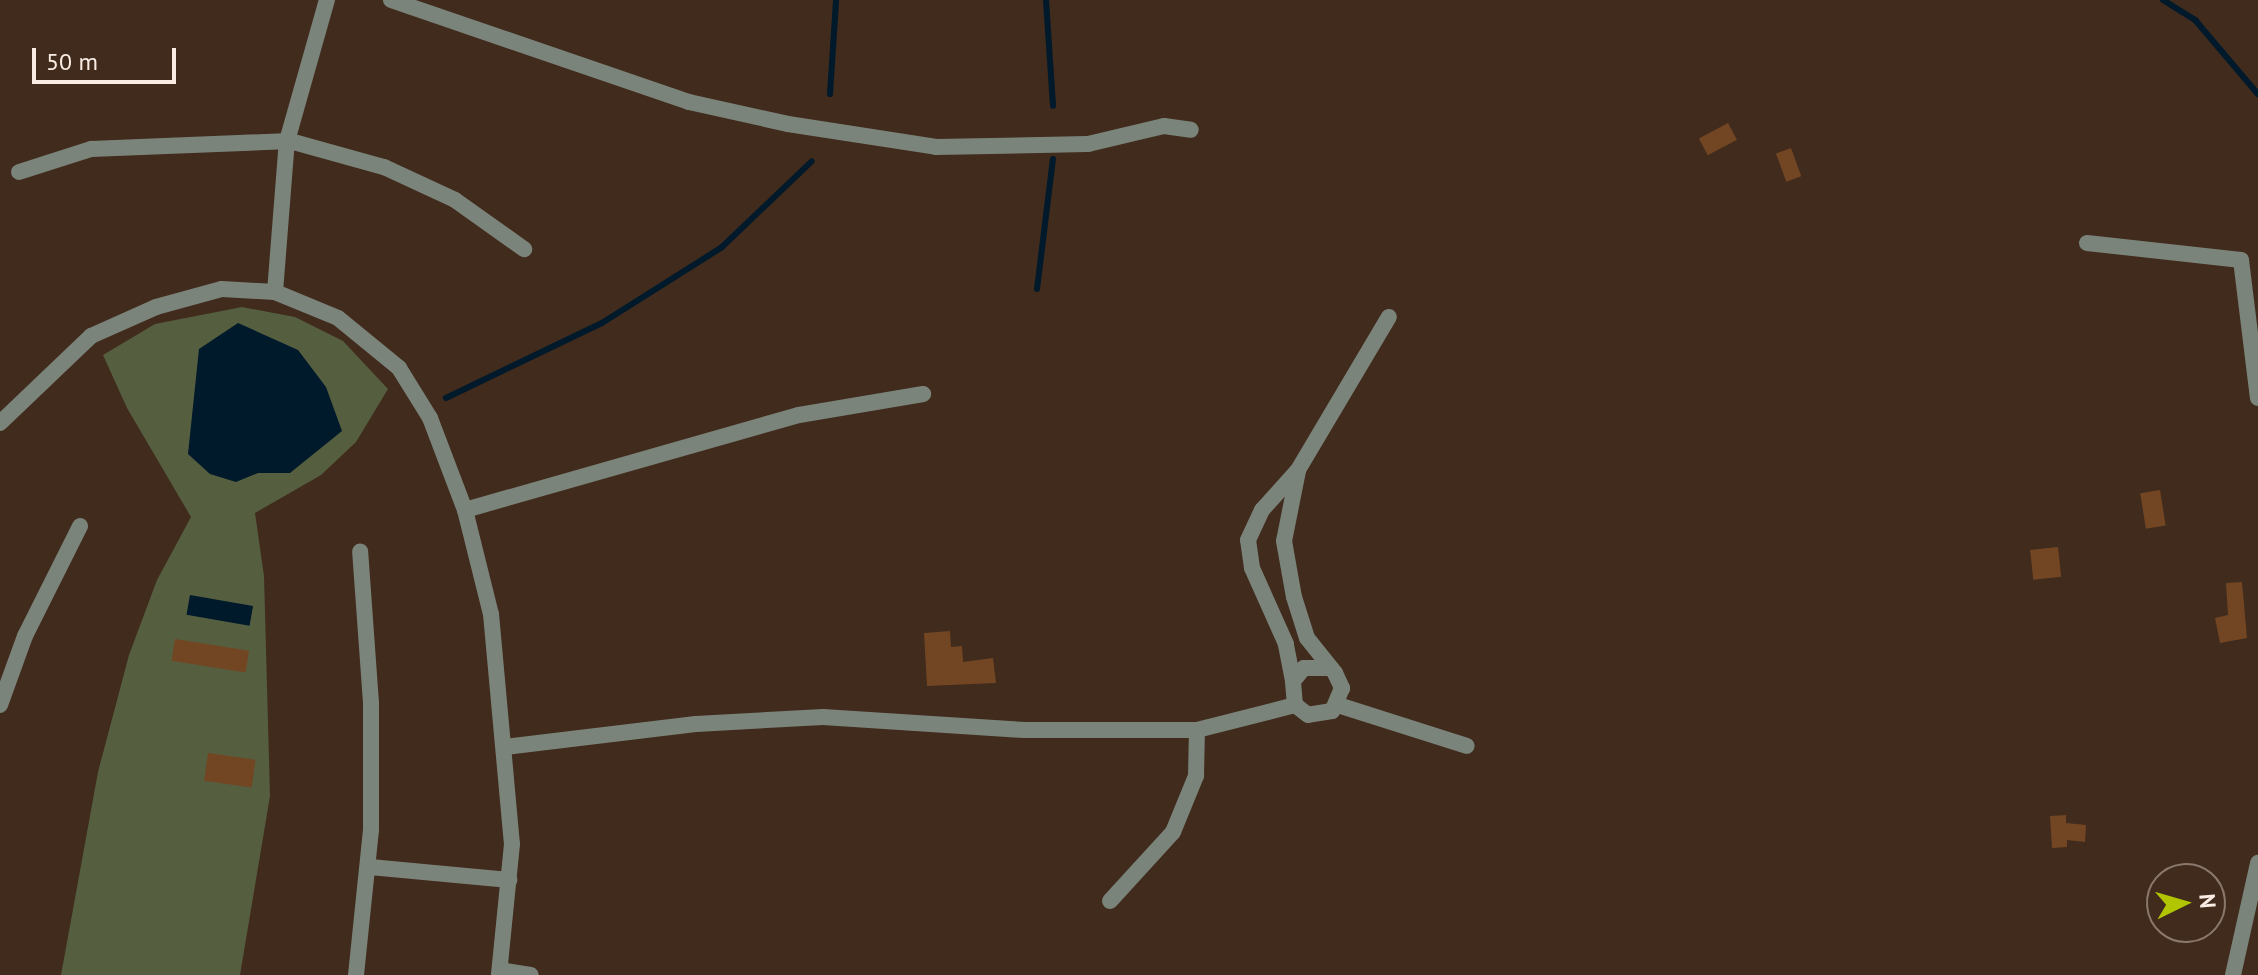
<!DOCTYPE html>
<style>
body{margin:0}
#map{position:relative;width:2258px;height:975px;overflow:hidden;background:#402b1d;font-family:"PT Sans",sans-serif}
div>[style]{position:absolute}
.green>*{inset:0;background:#555f3f}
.water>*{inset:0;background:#00192b;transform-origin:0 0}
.stream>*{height:6px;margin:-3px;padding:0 3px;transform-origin:3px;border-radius:3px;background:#00192b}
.building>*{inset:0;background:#734623;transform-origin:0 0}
.street>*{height:16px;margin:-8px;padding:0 8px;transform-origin:8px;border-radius:8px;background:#7b847a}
span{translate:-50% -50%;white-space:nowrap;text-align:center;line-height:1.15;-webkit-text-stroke:6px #402b1d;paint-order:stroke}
.north{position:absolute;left:2146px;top:863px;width:80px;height:80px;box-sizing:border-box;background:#402b1d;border:2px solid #8a786c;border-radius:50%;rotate:85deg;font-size:22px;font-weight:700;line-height:32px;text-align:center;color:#faece3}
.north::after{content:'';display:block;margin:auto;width:28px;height:36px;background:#b1c500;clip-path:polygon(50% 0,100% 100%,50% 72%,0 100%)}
.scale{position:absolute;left:32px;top:48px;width:144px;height:36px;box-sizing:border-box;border:4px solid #faece3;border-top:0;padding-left:10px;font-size:24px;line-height:28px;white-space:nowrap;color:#faece3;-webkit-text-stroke:6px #402b1d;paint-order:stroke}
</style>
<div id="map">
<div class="green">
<div style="clip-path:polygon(242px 307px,295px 317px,343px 341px,388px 389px,356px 442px,321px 475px,255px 513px,264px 576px,270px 796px,240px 975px,61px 975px,98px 772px,129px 655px,157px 580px,191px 517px,127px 408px,103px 355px,155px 324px)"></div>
</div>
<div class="water">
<div style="clip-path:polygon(238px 323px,298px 350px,326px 387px,342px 431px,290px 473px,258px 473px,236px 482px,210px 474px,188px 454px,199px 349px)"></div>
<div style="left:190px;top:595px;width:64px;height:20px;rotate:10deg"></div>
</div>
<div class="stream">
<div style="left:1046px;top:0;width:106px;rotate:86.2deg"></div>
<div style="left:2163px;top:0;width:39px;rotate:32deg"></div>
<div style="left:2196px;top:21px;width:96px;rotate:49.7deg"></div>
<div style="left:830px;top:94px;width:94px;rotate:-86.3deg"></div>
<div style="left:1037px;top:289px;width:131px;rotate:-83deg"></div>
<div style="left:446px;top:398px;width:173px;rotate:-25.7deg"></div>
<div style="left:602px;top:323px;width:142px;rotate:-32.3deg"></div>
<div style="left:722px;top:247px;width:124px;rotate:-43.7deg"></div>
</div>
<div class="building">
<div style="left:1728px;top:123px;width:19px;height:33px;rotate:62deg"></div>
<div style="left:1791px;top:148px;width:30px;height:16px;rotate:70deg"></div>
<div style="left:2160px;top:490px;width:36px;height:20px;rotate:81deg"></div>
<div style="left:2058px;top:547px;width:30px;height:28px;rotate:84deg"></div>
<div style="clip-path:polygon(2242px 582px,2247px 638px,2220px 643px,2215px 618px,2228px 615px,2226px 583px)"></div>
<div style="clip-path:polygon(950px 631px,951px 647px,962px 646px,963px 662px,993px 658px,996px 683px,927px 686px,924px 633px)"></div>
<div style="left:175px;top:639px;width:75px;height:22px;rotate:9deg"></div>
<div style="left:208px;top:753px;width:48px;height:28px;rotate:8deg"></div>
<div style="clip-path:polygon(2066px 815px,2066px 823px,2086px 825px,2085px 842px,2067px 840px,2067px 847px,2052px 848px,2050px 816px)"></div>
</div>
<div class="street">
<div style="left:391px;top:0;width:315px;rotate:18.9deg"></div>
<div style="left:689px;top:102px;width:101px;rotate:12.5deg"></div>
<div style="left:788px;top:124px;width:150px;rotate:8.8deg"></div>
<div style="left:936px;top:147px;width:152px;rotate:-1.1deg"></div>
<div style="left:1088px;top:144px;width:78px;rotate:-13.3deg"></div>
<div style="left:1164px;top:126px;width:27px;rotate:8deg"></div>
<div style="left:19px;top:172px;width:76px;rotate:-17.7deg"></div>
<div style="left:91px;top:149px;width:199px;rotate:-2.3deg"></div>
<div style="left:290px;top:141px;width:98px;rotate:15.5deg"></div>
<div style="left:384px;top:167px;width:78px;rotate:24.9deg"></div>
<div style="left:455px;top:200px;width:85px;rotate:35.4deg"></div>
<div style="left:2087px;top:243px;width:155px;rotate:6.3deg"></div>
<div style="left:2241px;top:260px;width:139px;rotate:83deg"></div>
<div style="left:275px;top:292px;width:151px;rotate:-85.5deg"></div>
<div style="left:287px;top:141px;width:147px;rotate:-74.2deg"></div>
<div style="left:0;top:423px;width:126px;rotate:-43.7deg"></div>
<div style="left:91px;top:336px;width:71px;rotate:-24deg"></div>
<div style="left:156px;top:307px;width:68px;rotate:-15.3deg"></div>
<div style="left:222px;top:289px;width:53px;rotate:3.2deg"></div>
<div style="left:275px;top:292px;width:68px;rotate:22.4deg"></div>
<div style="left:338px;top:318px;width:79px;rotate:39.3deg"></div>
<div style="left:399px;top:368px;width:59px;rotate:58.2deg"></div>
<div style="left:430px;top:418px;width:98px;rotate:69.2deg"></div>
<div style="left:465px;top:510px;width:107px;rotate:76deg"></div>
<div style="left:491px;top:614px;width:231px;rotate:84.8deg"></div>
<div style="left:512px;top:844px;width:132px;rotate:95.7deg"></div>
<div style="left:1298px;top:471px;width:71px;rotate:101.3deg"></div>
<div style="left:1284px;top:541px;width:57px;rotate:79.9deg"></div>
<div style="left:1294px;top:597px;width:43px;rotate:72.4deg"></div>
<div style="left:1307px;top:638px;width:45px;rotate:51.3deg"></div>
<div style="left:1335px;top:673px;width:17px;rotate:65deg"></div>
<div style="left:1342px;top:688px;width:25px;rotate:113deg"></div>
<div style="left:1332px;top:711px;width:24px;rotate:171deg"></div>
<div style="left:1308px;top:715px;width:16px;rotate:-142deg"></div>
<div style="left:1295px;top:705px;width:24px;rotate:-95deg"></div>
<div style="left:1293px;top:681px;width:17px;rotate:-50deg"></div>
<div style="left:1304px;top:668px;width:24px"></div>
<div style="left:465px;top:510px;width:347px;rotate:-15.9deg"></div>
<div style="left:799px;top:415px;width:126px;rotate:-9.6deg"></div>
<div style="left:1293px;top:681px;width:38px;rotate:-101deg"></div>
<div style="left:1286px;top:644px;width:83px;rotate:-114.1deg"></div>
<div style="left:1252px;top:568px;width:28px;rotate:-98deg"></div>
<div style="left:1248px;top:540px;width:33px;rotate:-65deg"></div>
<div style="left:1262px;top:510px;width:54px;rotate:-48deg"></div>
<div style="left:1298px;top:470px;width:178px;rotate:-59.3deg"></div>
<div style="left:0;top:705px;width:73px;rotate:-70.1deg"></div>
<div style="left:25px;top:636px;width:123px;rotate:-63.4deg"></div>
<div style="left:1338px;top:705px;width:135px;rotate:17.6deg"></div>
<div style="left:505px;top:747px;width:192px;rotate:-6.9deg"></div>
<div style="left:696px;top:724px;width:127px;rotate:-3.2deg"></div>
<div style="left:823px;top:717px;width:202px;rotate:3.7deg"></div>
<div style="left:1025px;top:730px;width:172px"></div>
<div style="left:1197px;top:730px;width:101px;rotate:-14.3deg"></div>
<div style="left:370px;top:867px;width:140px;rotate:5.3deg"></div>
<div style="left:1110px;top:901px;width:93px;rotate:-47.6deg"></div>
<div style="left:1173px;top:832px;width:61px;rotate:-67.7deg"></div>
<div style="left:1196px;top:776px;width:46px;rotate:-88.8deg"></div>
<div style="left:500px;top:970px;width:31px;rotate:9deg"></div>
<div style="left:356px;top:975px;width:146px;rotate:-84.1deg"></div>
<div style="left:371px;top:830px;width:127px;rotate:-90deg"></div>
<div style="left:371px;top:703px;width:152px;rotate:-94.1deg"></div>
<div style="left:2233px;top:975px;width:115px;rotate:-77.4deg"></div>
</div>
<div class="north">N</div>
<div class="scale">50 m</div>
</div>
